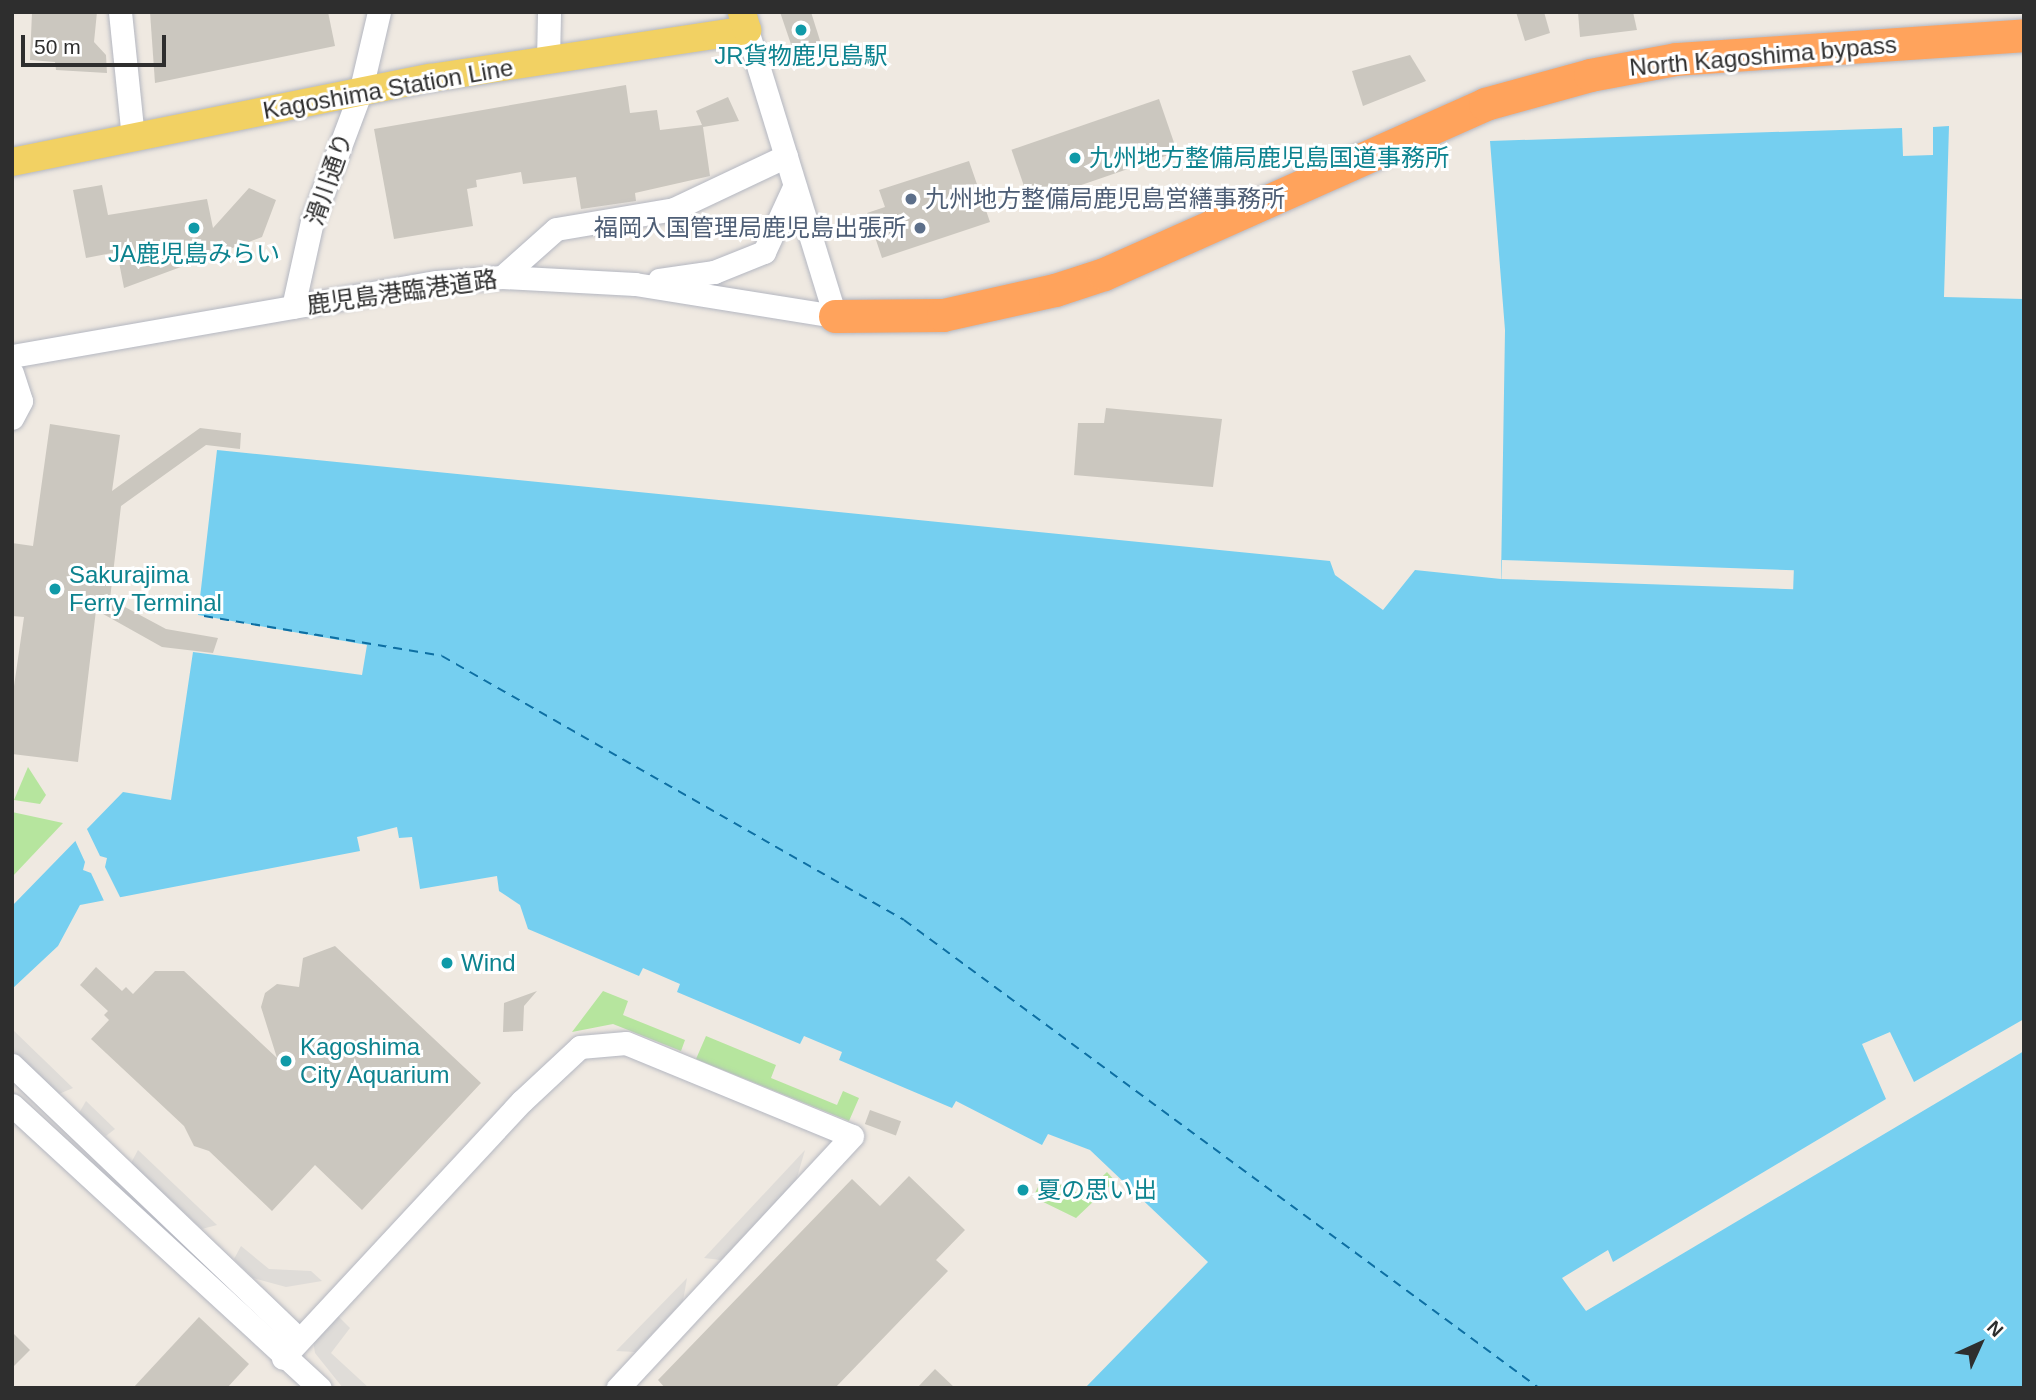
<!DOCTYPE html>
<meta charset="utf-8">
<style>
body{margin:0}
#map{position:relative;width:2036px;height:1400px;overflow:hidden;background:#efe9e1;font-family:Arial,"Noto Sans JP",sans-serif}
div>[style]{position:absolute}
.green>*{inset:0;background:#b6e59e}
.plaza>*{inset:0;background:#dfdcd8}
.water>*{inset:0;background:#75cff0}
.pier>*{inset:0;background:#efe9e1;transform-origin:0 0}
.ferry>*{height:2px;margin-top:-1px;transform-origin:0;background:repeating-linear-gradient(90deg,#0d6fa3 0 9px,transparent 0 16px)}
.building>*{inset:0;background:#cbc7bf;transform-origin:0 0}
.roads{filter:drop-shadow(0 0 2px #b4b7c1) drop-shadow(0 0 2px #b4b7c1)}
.minor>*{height:23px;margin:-11.5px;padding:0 11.5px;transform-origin:11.5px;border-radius:11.5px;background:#fff}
.major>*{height:28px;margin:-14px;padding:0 14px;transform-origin:14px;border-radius:14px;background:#f2d163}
.highway>*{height:33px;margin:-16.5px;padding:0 16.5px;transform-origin:16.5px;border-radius:16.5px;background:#ffa35c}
.dots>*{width:19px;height:19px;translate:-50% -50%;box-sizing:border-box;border:4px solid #fff;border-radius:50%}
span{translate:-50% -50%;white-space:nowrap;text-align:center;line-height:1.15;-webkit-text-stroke:6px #fff;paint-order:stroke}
.culture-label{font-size:24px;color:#0d838f}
.left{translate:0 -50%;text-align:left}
.street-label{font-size:24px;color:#2e2e2e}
.service-label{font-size:24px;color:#4e5e75}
.right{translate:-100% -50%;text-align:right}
.frame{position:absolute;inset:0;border:14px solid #2e2e2e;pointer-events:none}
.north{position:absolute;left:1945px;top:1309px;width:70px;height:70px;-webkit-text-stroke:5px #fff;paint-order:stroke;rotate:45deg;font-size:19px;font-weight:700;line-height:28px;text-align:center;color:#2e2e2e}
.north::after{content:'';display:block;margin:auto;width:24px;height:32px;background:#2e2e2e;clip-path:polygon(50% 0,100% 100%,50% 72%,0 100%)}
.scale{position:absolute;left:21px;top:35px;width:145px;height:32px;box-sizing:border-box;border:4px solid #2e2e2e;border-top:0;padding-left:9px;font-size:21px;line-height:24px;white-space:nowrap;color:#2e2e2e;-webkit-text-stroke:5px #fff;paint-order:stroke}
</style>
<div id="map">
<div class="green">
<div style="clip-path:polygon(28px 767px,46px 795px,40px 804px,14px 800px)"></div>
<div style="clip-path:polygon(12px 812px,63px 823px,12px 877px)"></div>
<div style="clip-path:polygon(603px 991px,628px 1001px,623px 1015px,685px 1040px,681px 1051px,613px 1024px,572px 1032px)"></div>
<div style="clip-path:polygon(706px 1036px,776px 1065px,771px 1078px,837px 1105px,843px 1091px,859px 1098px,849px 1121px,696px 1059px)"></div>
<div style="clip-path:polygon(1107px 1172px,1115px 1181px,1076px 1218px,1033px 1197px,1043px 1177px,1083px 1195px)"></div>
</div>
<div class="plaza">
<div style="clip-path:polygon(12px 1029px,73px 1088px,59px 1094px,12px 1050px)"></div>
<div style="clip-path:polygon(86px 1101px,115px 1129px,106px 1136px,79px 1113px)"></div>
<div style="clip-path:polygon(138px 1150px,217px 1225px,202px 1229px,131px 1163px)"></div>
<div style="clip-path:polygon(805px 1150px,796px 1181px,721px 1260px,704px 1258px)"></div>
<div style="clip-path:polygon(241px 1246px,269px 1269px,311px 1271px,322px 1281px,286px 1287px,253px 1278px,234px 1259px)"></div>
<div style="clip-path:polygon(687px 1278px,683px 1301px,635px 1352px,616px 1351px)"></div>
<div style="clip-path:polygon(336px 1314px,350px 1328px,331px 1353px,369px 1388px,343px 1388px,315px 1353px,313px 1340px)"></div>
</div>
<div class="water">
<div style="clip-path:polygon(1949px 126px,1944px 297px,2024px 299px,2024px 1388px,1085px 1388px,1208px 1262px,1090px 1150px,1048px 1134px,1042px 1145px,956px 1101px,952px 1108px,839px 1060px,842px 1052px,804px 1036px,800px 1044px,677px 992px,680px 984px,643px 968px,639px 976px,528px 929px,520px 905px,499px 891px,497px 876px,420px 889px,412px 837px,399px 838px,397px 827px,357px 837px,360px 851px,80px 905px,58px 946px,12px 989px,12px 906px,123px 792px,171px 800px,193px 652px,362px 675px,367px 645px,198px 615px,217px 450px,1330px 561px,1335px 575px,1383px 610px,1415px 570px,1501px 579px,1505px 330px,1490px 141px,1902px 128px,1903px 156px,1933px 155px,1933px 127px)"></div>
</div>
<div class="pier">
<div style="left:1502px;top:560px;width:292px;height:19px;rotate:2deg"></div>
<div style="clip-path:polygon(85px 825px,100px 856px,107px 858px,105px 867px,121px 899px,105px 903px,91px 873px,83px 870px,85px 862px,74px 838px)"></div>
<div style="clip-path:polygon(2024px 1019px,2024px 1051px,1586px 1311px,1562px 1278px,1608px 1250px,1613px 1262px,1886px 1099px,1862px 1044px,1890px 1032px,1914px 1082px)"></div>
</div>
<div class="ferry">
<div style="left:204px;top:616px;width:241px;rotate:9.5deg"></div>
<div style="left:442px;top:656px;width:532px;rotate:29.74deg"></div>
<div style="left:904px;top:920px;width:789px;rotate:36.39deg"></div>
</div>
<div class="building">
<div style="clip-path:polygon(32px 12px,97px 12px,94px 42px,106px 55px,107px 73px,56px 70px,55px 62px,30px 60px)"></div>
<div style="clip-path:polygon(150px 12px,328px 12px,335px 46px,155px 83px)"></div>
<div style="clip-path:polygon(780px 12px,811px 12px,822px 47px,795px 56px)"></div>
<div style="clip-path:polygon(1516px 12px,1544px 12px,1550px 33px,1525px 41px)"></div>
<div style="clip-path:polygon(1578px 12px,1633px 12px,1637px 30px,1580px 37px)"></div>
<div style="clip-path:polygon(1410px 55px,1426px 81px,1363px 106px,1352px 71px)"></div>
<div style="clip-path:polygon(626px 85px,630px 113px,657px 110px,660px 130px,702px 125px,696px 111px,728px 97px,739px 121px,703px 127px,710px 176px,635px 193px,636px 201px,581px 209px,576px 177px,523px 184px,521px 172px,476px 180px,477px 187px,467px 189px,473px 226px,394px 239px,374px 129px)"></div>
<div style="left:1159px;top:99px;width:56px;height:156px;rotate:71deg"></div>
<div style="clip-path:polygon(969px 161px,990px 222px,882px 258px,867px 213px,885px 207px,879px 190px)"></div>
<div style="clip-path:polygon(102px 185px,108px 215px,207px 199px,213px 228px,249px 188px,276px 200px,262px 237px,124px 288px,117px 252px,86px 258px,73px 190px)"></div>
<div style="clip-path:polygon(1106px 408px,1222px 419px,1213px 487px,1074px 475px,1078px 423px,1104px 423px)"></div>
<div style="clip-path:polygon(50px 424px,120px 435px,112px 491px,200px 428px,241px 433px,240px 449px,206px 445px,121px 506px,110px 599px,166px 629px,218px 638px,213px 653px,162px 647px,96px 610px,78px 762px,12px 754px,12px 700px,24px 617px,12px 616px,12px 543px,33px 546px)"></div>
<div style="clip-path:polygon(335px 946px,481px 1083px,362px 1210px,315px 1165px,272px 1211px,209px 1151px,194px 1146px,184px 1126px,91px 1039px,109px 1020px,104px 1015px,108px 1011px,80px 985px,96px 967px,122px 991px,126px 987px,133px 994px,155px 971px,184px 971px,277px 1058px,261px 1007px,265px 993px,277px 984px,299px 987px,303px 958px)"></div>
<div style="clip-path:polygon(537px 991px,524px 1006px,523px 1031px,503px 1032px,504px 1003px)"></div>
<div style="left:870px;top:1110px;width:33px;height:15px;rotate:20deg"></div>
<div style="clip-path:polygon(909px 1176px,965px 1230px,936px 1260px,948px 1271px,835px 1388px,665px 1388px,658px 1380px,852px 1179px,880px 1206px)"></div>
<div style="clip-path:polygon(199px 1317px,249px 1364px,227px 1388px,133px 1388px)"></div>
<div style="clip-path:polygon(12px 1332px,30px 1350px,12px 1368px)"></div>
<div style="clip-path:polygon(935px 1369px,955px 1388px,917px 1388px)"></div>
</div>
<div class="roads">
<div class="minor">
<div style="left:120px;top:12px;width:126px;rotate:84.1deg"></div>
<div style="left:548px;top:61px;width:49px;rotate:-88.8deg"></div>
<div style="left:502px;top:277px;width:72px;rotate:-41.6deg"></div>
<div style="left:556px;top:229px;width:120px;rotate:-9.6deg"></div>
<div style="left:674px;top:209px;width:124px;rotate:-25.3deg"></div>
<div style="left:659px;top:280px;width:56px;rotate:-8.3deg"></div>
<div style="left:714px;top:272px;width:54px;rotate:-21.8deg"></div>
<div style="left:764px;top:252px;width:72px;rotate:-65.2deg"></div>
<div style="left:293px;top:307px;width:88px;rotate:-77.5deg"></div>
<div style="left:312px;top:221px;width:137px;rotate:-69.4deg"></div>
<div style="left:360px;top:93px;width:83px;rotate:-76.8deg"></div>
<div style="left:12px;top:356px;width:431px;rotate:-9.9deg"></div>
<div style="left:437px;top:282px;width:65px;rotate:-4.4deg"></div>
<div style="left:502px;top:277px;width:133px;rotate:3deg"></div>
<div style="left:635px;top:284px;width:203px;rotate:9.1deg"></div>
<div style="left:835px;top:316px;width:299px;rotate:-107.1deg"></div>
<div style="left:12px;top:373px;width:29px;rotate:72deg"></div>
<div style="left:21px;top:401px;width:19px;rotate:118deg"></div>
<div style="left:12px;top:1065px;width:394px;rotate:43.7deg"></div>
<div style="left:12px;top:1105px;width:418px;rotate:42.6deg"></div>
<div style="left:283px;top:1358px;width:351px;rotate:-47.1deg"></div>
<div style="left:522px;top:1101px;width:79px;rotate:-43deg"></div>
<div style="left:580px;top:1047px;width:46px;rotate:-5deg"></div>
<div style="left:626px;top:1043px;width:244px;rotate:22.4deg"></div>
<div style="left:852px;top:1136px;width:344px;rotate:132.9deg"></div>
</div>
<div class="major">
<div style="left:12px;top:162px;width:426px;rotate:-11.4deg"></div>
<div style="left:430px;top:78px;width:321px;rotate:-8.6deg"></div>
<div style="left:747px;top:30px;width:19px;rotate:-106deg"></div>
</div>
<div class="highway">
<div style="left:835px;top:316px;width:108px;rotate:-0.5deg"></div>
<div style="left:943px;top:315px;width:115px;rotate:-12.6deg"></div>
<div style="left:1055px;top:290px;width:52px;rotate:-18.1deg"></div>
<div style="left:1104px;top:274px;width:417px;rotate:-24deg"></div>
<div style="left:1485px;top:104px;width:109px;rotate:-15.4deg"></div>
<div style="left:1590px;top:75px;width:87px;rotate:-10.5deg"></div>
<div style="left:1676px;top:59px;width:349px;rotate:-3.9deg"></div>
</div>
</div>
<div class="dots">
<div style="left:801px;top:30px;background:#0f9aa8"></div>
<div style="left:1075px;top:158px;background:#0f9aa8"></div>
<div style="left:911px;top:199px;background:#5c6f8a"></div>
<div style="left:194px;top:228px;background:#0f9aa8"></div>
<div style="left:920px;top:228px;background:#5c6f8a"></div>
<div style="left:55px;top:589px;background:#0f9aa8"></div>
<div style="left:447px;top:963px;background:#0f9aa8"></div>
<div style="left:286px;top:1061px;background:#0f9aa8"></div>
<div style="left:1023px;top:1190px;background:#0f9aa8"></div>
</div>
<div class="culture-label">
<span style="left:801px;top:56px">JR貨物鹿児島駅</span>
<span class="left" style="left:1089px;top:158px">九州地方整備局鹿児島国道事務所</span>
<span style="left:194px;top:254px">JA鹿児島みらい</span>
<span class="left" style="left:69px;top:589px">Sakurajima<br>Ferry Terminal</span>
<span class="left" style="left:461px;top:963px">Wind</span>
<span class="left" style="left:300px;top:1061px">Kagoshima<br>City Aquarium</span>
<span class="left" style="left:1037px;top:1190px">夏の思い出</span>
</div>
<div class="street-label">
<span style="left:1763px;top:56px;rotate:-5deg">North Kagoshima bypass</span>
<span style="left:388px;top:89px;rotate:-10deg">Kagoshima Station Line</span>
<span style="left:329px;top:179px;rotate:-71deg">滑川通り</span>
<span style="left:402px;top:292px;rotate:-8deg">鹿児島港臨港道路</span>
</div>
<div class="service-label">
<span class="left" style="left:925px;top:199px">九州地方整備局鹿児島営繕事務所</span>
<span class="right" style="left:906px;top:228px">福岡入国管理局鹿児島出張所</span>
</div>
<div class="frame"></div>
<div class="north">N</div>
<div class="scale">50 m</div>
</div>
